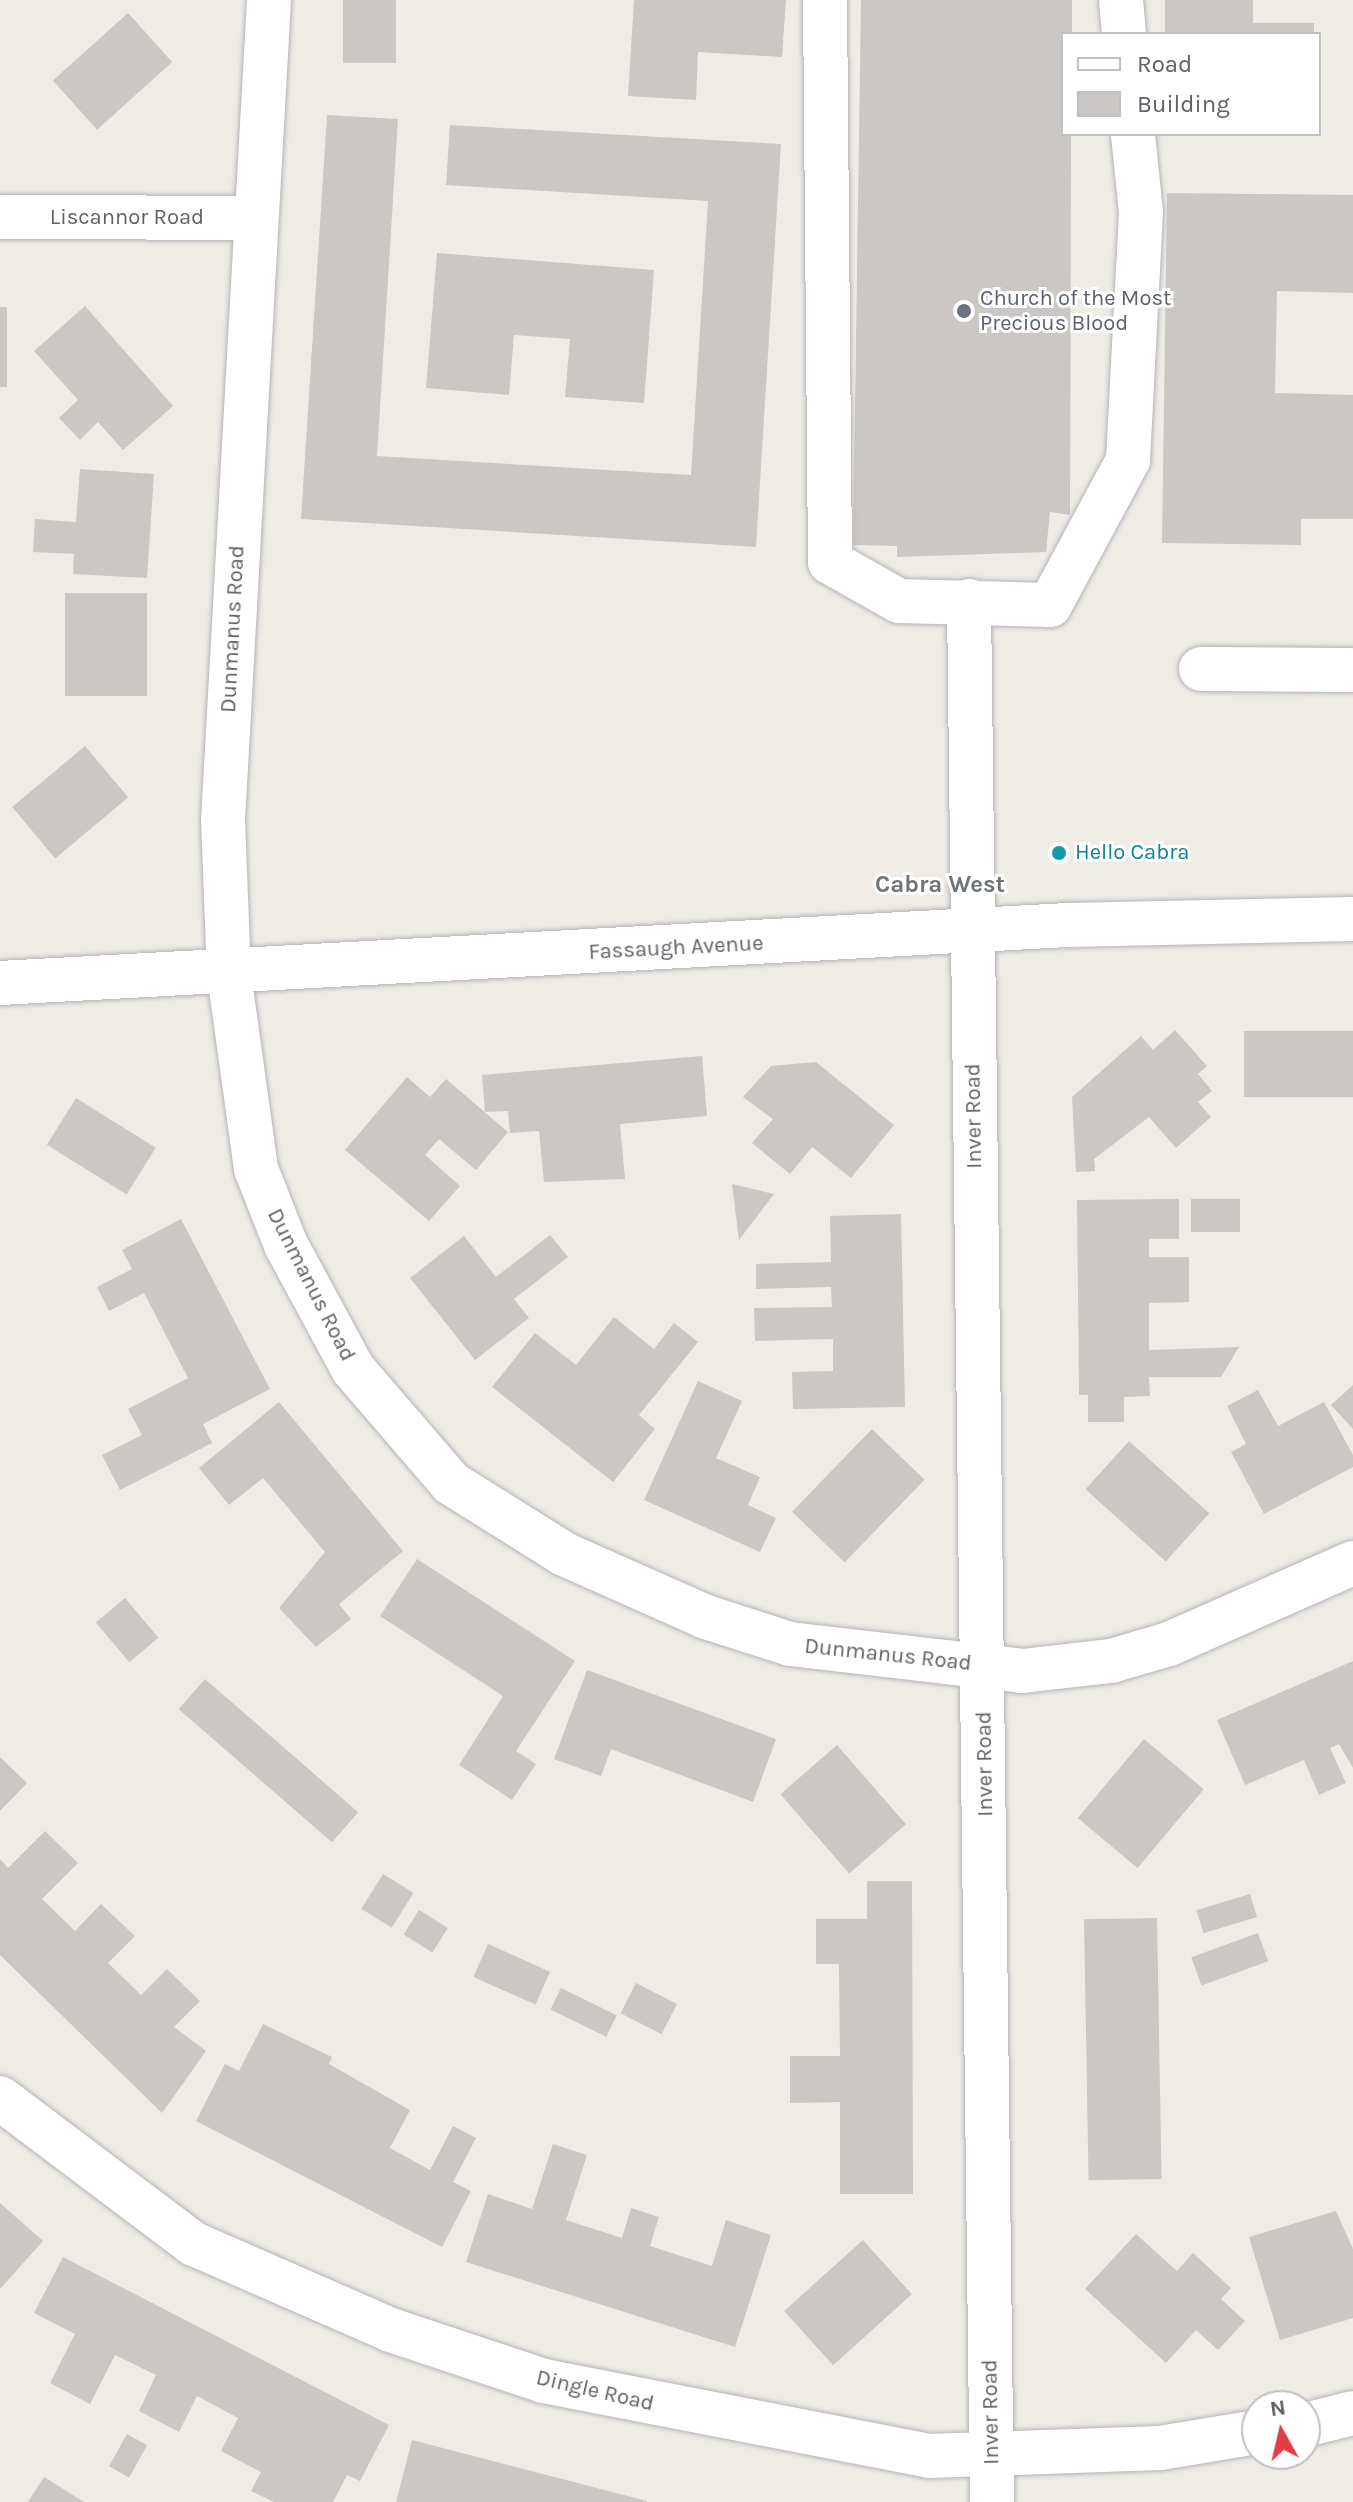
<!DOCTYPE html>
<style>
body{margin:0}
#map{position:relative;width:1353px;height:2502px;overflow:hidden;background:#efece6;font-family:Karla,sans-serif}
div>[style]{position:absolute}
.building>*{inset:0;background:#cbc7c4;transform-origin:0 0}
.roads{filter:drop-shadow(0 0 2px #b1b4b8) drop-shadow(0 0 2px #b1b4b8)}
.minor>*{height:44px;margin:-22px;padding:0 22px;transform-origin:22px;border-radius:22px;background:#fff}
.dots>*{width:22px;height:22px;translate:-50% -50%;box-sizing:border-box;border:4px solid #fff;border-radius:50%}
span{translate:-50% -50%;white-space:nowrap;text-align:center;line-height:1.15;-webkit-text-stroke:6px #fff;paint-order:stroke}
.street-label{font-size:22px;color:#5e6266}
.worship-label{font-size:22px;color:#5b616d}
.left{translate:0 -50%;text-align:left}
.culture-label{font-size:22px;color:#0d838f}
.neighbourhood-label{font-size:24px;color:#6f7478;font-weight:700}
.legend{position:absolute;left:1061px;top:32px;width:260px;height:104px;box-sizing:border-box;background:#fff;border:2px solid #bfc0c2;margin:0;padding:10px 14px;list-style:none;font-size:24px;color:#5e6266}
.legend li{display:flex;align-items:center;gap:16px;height:40px}
.legend b{width:40px;border:2px solid #bfc0c2}
.north{position:absolute;left:1241px;top:2390px;width:80px;height:80px;box-sizing:border-box;background:#fff;border:2px solid #bfc0c2;border-radius:50%;rotate:352deg;font-size:22px;font-weight:700;line-height:32px;text-align:center;color:#5e6266}
.north::after{content:'';display:block;margin:auto;width:28px;height:36px;background:#e03c43;clip-path:polygon(50% 0,100% 100%,50% 72%,0 100%)}
</style>
<div id="map">
<div class="building">
<div style="left:343px;top:0;width:53px;height:63px"></div>
<div style="clip-path:polygon(634px 0,786px 0,782px 57px,698px 52px,696px 100px,628px 96px)"></div>
<div style="clip-path:polygon(861px 0,1072px 0,1072px 34px,1063px 34px,1063px 134px,1071px 134px,1070px 515px,1050px 512px,1046px 552px,897px 557px,897px 546px,853px 545px)"></div>
<div style="clip-path:polygon(1165px 0,1253px 0,1253px 23px,1314px 23px,1314px 34px,1165px 34px)"></div>
<div style="left:128px;top:13px;width:66px;height:101px;rotate:48deg"></div>
<div style="clip-path:polygon(327px 115px,398px 119px,377px 456px,691px 475px,708px 201px,446px 185px,450px 125px,781px 144px,756px 547px,301px 519px)"></div>
<div style="clip-path:polygon(1167px 193px,1353px 195px,1353px 293px,1277px 291px,1275px 393px,1353px 395px,1353px 519px,1301px 519px,1301px 545px,1162px 543px)"></div>
<div style="clip-path:polygon(437px 253px,654px 270px,644px 403px,565px 397px,570px 339px,514px 335px,509px 395px,426px 388px)"></div>
<div style="clip-path:polygon(85px 306px,173px 406px,123px 450px,98px 422px,80px 440px,59px 418px,78px 400px,34px 351px)"></div>
<div style="left:0;top:307px;width:7px;height:80px"></div>
<div style="clip-path:polygon(80px 469px,154px 474px,147px 578px,73px 574px,74px 554px,33px 552px,35px 519px,76px 522px)"></div>
<div style="left:65px;top:593px;width:82px;height:103px"></div>
<div style="left:85px;top:746px;width:67px;height:95px;rotate:50deg"></div>
<div style="clip-path:polygon(1175px 1030px,1207px 1066px,1198px 1074px,1212px 1091px,1198px 1102px,1211px 1117px,1176px 1148px,1149px 1117px,1094px 1159px,1095px 1171px,1076px 1172px,1072px 1097px,1141px 1036px,1153px 1050px)"></div>
<div style="left:1353px;top:1031px;width:66px;height:109px;rotate:90deg"></div>
<div style="clip-path:polygon(702px 1056px,707px 1116px,620px 1124px,625px 1179px,544px 1182px,539px 1131px,510px 1133px,508px 1111px,485px 1112px,482px 1075px)"></div>
<div style="clip-path:polygon(816px 1062px,894px 1125px,851px 1178px,812px 1147px,790px 1174px,752px 1143px,773px 1119px,743px 1097px,771px 1066px)"></div>
<div style="clip-path:polygon(407px 1077px,430px 1097px,446px 1079px,508px 1132px,476px 1170px,439px 1139px,425px 1155px,460px 1186px,429px 1221px,345px 1150px)"></div>
<div style="left:76px;top:1098px;width:94px;height:55px;rotate:32deg"></div>
<div style="clip-path:polygon(732px 1184px,774px 1194px,739px 1240px)"></div>
<div style="clip-path:polygon(1179px 1199px,1179px 1239px,1149px 1239px,1149px 1257px,1189px 1257px,1189px 1302px,1149px 1303px,1149px 1350px,1239px 1347px,1221px 1377px,1149px 1377px,1150px 1396px,1124px 1397px,1124px 1422px,1088px 1422px,1088px 1395px,1079px 1395px,1077px 1200px)"></div>
<div style="left:1240px;top:1199px;width:33px;height:49px;rotate:90deg"></div>
<div style="clip-path:polygon(901px 1214px,905px 1407px,793px 1409px,792px 1372px,833px 1371px,833px 1339px,755px 1341px,754px 1308px,832px 1307px,831px 1287px,756px 1289px,756px 1264px,831px 1262px,830px 1216px)"></div>
<div style="clip-path:polygon(181px 1219px,270px 1389px,203px 1424px,212px 1443px,120px 1490px,102px 1455px,142px 1435px,128px 1409px,188px 1378px,144px 1293px,109px 1311px,97px 1287px,132px 1269px,122px 1250px)"></div>
<div style="clip-path:polygon(550px 1235px,568px 1257px,514px 1299px,529px 1318px,475px 1360px,410px 1278px,464px 1236px,496px 1277px)"></div>
<div style="clip-path:polygon(614px 1317px,654px 1349px,674px 1323px,698px 1342px,639px 1415px,655px 1429px,613px 1482px,492px 1387px,535px 1333px,576px 1365px)"></div>
<div style="clip-path:polygon(698px 1381px,742px 1401px,716px 1458px,760px 1477px,748px 1505px,776px 1518px,760px 1552px,644px 1500px)"></div>
<div style="clip-path:polygon(1353px 1385px,1353px 1429px,1331px 1405px)"></div>
<div style="clip-path:polygon(1258px 1390px,1278px 1426px,1324px 1402px,1353px 1455px,1353px 1467px,1264px 1514px,1231px 1452px,1246px 1444px,1227px 1406px)"></div>
<div style="clip-path:polygon(279px 1402px,403px 1551px,339px 1604px,351px 1619px,316px 1647px,279px 1608px,325px 1552px,263px 1478px,229px 1505px,199px 1468px)"></div>
<div style="left:872px;top:1429px;width:73px;height:115px;rotate:44deg"></div>
<div style="left:1129px;top:1441px;width:108px;height:65px;rotate:42deg"></div>
<div style="clip-path:polygon(417px 1559px,575px 1661px,516px 1751px,536px 1764px,512px 1800px,459px 1765px,503px 1696px,380px 1616px)"></div>
<div style="left:125px;top:1598px;width:52px;height:38px;rotate:50deg"></div>
<div style="clip-path:polygon(1353px 1661px,1353px 1768px,1339px 1744px,1330px 1748px,1346px 1783px,1319px 1795px,1304px 1760px,1245px 1785px,1217px 1720px)"></div>
<div style="clip-path:polygon(587px 1670px,776px 1739px,753px 1802px,611px 1749px,601px 1776px,554px 1759px)"></div>
<div style="left:205px;top:1679px;width:203px;height:40px;rotate:41deg"></div>
<div style="left:1144px;top:1739px;width:78px;height:103px;rotate:40deg"></div>
<div style="left:837px;top:1745px;width:105px;height:75px;rotate:49deg"></div>
<div style="clip-path:polygon(0 1757px,27px 1783px,0 1811px)"></div>
<div style="clip-path:polygon(45px 1831px,78px 1863px,42px 1899px,75px 1931px,101px 1904px,135px 1936px,108px 1963px,141px 1995px,167px 1969px,200px 2001px,174px 2027px,206px 2051px,162px 2113px,0 1955px,0 1859px,8px 1868px)"></div>
<div style="left:383px;top:1874px;width:36px;height:41px;rotate:32deg"></div>
<div style="clip-path:polygon(867px 1881px,912px 1881px,913px 2194px,840px 2194px,840px 2102px,790px 2103px,790px 2056px,840px 2056px,839px 1964px,816px 1964px,816px 1919px,867px 1919px)"></div>
<div style="left:1250px;top:1894px;width:24px;height:56px;rotate:73deg"></div>
<div style="left:419px;top:1910px;width:34px;height:29px;rotate:32deg"></div>
<div style="left:1157px;top:1918px;width:261px;height:73px;rotate:89deg"></div>
<div style="left:1258px;top:1933px;width:30px;height:71px;rotate:70deg"></div>
<div style="left:488px;top:1944px;width:68px;height:36px;rotate:24deg"></div>
<div style="left:636px;top:1983px;width:46px;height:34px;rotate:27deg"></div>
<div style="left:561px;top:1988px;width:62px;height:24px;rotate:26deg"></div>
<div style="clip-path:polygon(263px 2024px,332px 2057px,329px 2064px,410px 2110px,390px 2148px,430px 2170px,453px 2126px,476px 2138px,453px 2182px,471px 2191px,442px 2247px,196px 2121px,225px 2064px,239px 2071px)"></div>
<div style="clip-path:polygon(553px 2144px,587px 2155px,566px 2220px,622px 2238px,631px 2208px,659px 2217px,650px 2246px,712px 2266px,726px 2220px,771px 2235px,735px 2347px,466px 2262px,488px 2194px,532px 2209px)"></div>
<div style="clip-path:polygon(0 2203px,43px 2241px,0 2289px)"></div>
<div style="clip-path:polygon(1336px 2211px,1353px 2249px,1353px 2318px,1280px 2340px,1249px 2237px)"></div>
<div style="clip-path:polygon(1136px 2234px,1177px 2271px,1193px 2253px,1231px 2288px,1221px 2299px,1245px 2321px,1218px 2350px,1196px 2330px,1166px 2363px,1085px 2289px)"></div>
<div style="left:863px;top:2240px;width:73px;height:106px;rotate:48deg"></div>
<div style="clip-path:polygon(63px 2257px,389px 2425px,360px 2481px,347px 2475px,333px 2502px,274px 2502px,251px 2491px,261px 2472px,221px 2451px,238px 2418px,197px 2396px,179px 2432px,139px 2411px,156px 2375px,115px 2355px,90px 2404px,50px 2383px,75px 2334px,34px 2313px)"></div>
<div style="left:127px;top:2434px;width:23px;height:37px;rotate:29deg"></div>
<div style="clip-path:polygon(412px 2440px,647px 2501px,647px 2502px,396px 2502px)"></div>
<div style="clip-path:polygon(44px 2477px,84px 2502px,28px 2502px)"></div>
</div>
<div class="roads">
<div class="minor">
<div style="left:269px;top:0;width:820px;rotate:93.21deg"></div>
<div style="left:223px;top:819px;width:155px;rotate:87.8deg"></div>
<div style="left:229px;top:974px;width:197px;rotate:82.1deg"></div>
<div style="left:256px;top:1169px;width:82px;rotate:68.5deg"></div>
<div style="left:286px;top:1245px;width:141px;rotate:61.6deg"></div>
<div style="left:353px;top:1369px;width:150px;rotate:49.3deg"></div>
<div style="left:451px;top:1483px;width:133px;rotate:32.1deg"></div>
<div style="left:564px;top:1554px;width:155px;rotate:23.9deg"></div>
<div style="left:706px;top:1617px;width:88px;rotate:17.8deg"></div>
<div style="left:790px;top:1644px;width:234px;rotate:6.6deg"></div>
<div style="left:1022px;top:1671px;width:90px;rotate:-6.4deg"></div>
<div style="left:1111px;top:1661px;width:60px;rotate:-16.3deg"></div>
<div style="left:1169px;top:1644px;width:201px;rotate:-23.8deg"></div>
<div style="left:825px;top:0;width:562px;rotate:89.49deg"></div>
<div style="left:830px;top:562px;width:79px;rotate:29.5deg"></div>
<div style="left:899px;top:601px;width:151px;rotate:1.5deg"></div>
<div style="left:1050px;top:605px;width:165px;rotate:-61.7deg"></div>
<div style="left:1128px;top:460px;width:248px;rotate:-87deg"></div>
<div style="left:1141px;top:212px;width:78px;rotate:-95.9deg"></div>
<div style="left:1121px;top:0;width:34px;rotate:85deg"></div>
<div style="left:0;top:217px;width:255px;rotate:0.2deg"></div>
<div style="left:969px;top:601px;width:1901px;rotate:89.31deg"></div>
<div style="left:1201px;top:669px;width:152px;rotate:0.4deg"></div>
<div style="left:0;top:983px;width:1068px;rotate:-3.11deg"></div>
<div style="left:1066px;top:925px;width:287px;rotate:-1.2deg"></div>
<div style="left:0;top:2098px;width:243px;rotate:37deg"></div>
<div style="left:194px;top:2244px;width:215px;rotate:23.6deg"></div>
<div style="left:391px;top:2330px;width:161px;rotate:18.4deg"></div>
<div style="left:544px;top:2381px;width:392px;rotate:11deg"></div>
<div style="left:929px;top:2456px;width:231px;rotate:-2deg"></div>
<div style="left:1160px;top:2448px;width:98px;rotate:-9.4deg"></div>
<div style="left:1305px;top:2425px;width:49px;rotate:-14deg"></div>
</div>
</div>
<div class="dots">
<div style="left:964px;top:311px;background:#6b7280"></div>
<div style="left:1059px;top:853px;background:#0f9aa8"></div>
</div>
<div class="street-label">
<span style="left:127px;top:218px">Liscannor Road</span>
<span style="left:233px;top:629px;rotate:-87deg">Dunmanus Road</span>
<span style="left:676px;top:948px;rotate:-3deg">Fassaugh Avenue</span>
<span style="left:974px;top:1116px;rotate:-91deg">Inver Road</span>
<span style="left:311px;top:1285px;rotate:63deg">Dunmanus Road</span>
<span style="left:888px;top:1655px;rotate:6deg">Dunmanus Road</span>
<span style="left:985px;top:1764px;rotate:-91deg">Inver Road</span>
<span style="left:595px;top:2391px;rotate:13deg">Dingle Road</span>
<span style="left:991px;top:2412px;rotate:-91deg">Inver Road</span>
</div>
<div class="worship-label">
<span class="left" style="left:980px;top:311px">Church of the Most<br>Precious Blood</span>
</div>
<div class="culture-label">
<span class="left" style="left:1075px;top:853px">Hello Cabra</span>
</div>
<div class="neighbourhood-label">
<span style="left:940px;top:885px">Cabra West</span>
</div>
<ul class="legend">
<li><b style="height:10px;background:#fff"></b>Road</li>
<li><b style="height:22px;background:#cbc7c4"></b>Building</li>
</ul>
<div class="north">N</div>
</div>
